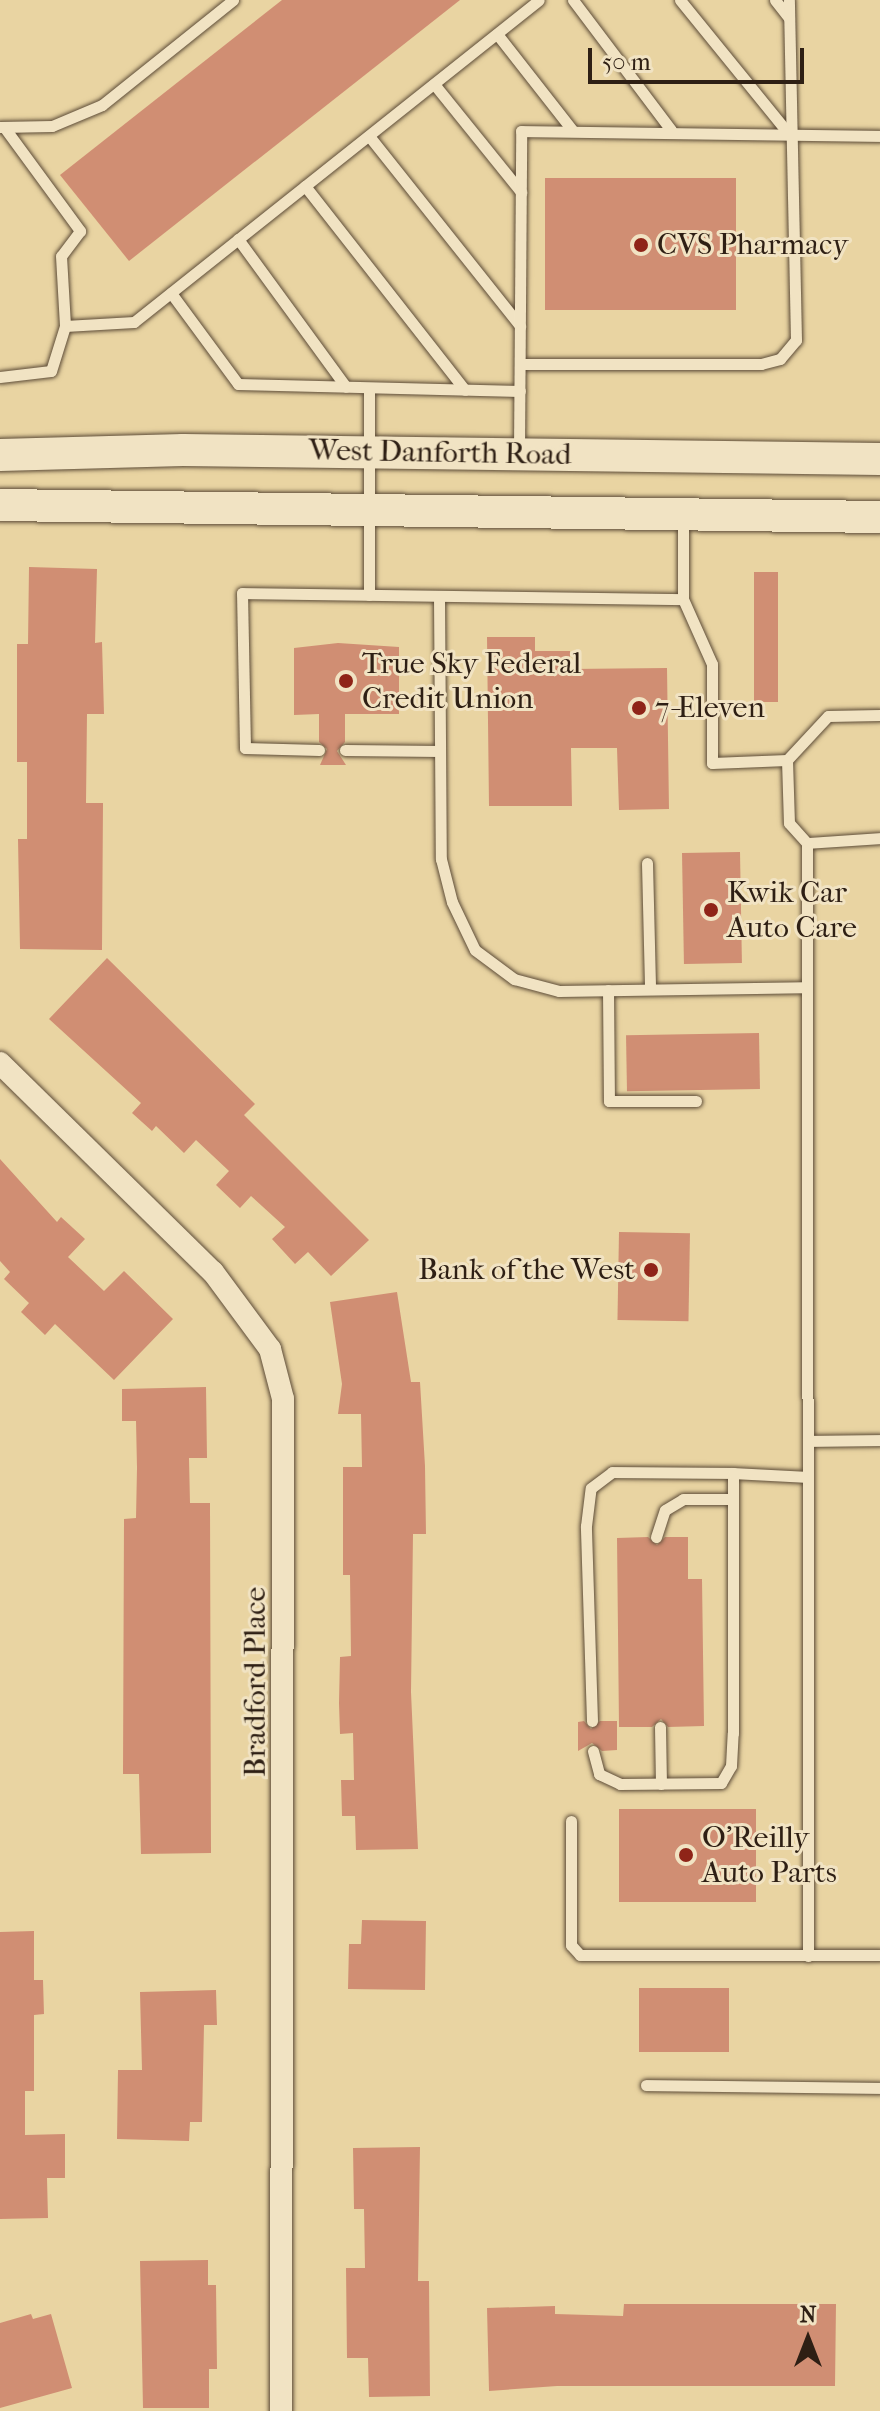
<!DOCTYPE html>
<style>
body{margin:0}
#map{position:relative;width:880px;height:2411px;overflow:hidden;background:#e9d4a2;font-family:"IM FELL French Canon",serif}
div>[style]{position:absolute}
.building>*{inset:0;background:#d08e73;transform-origin:0 0}
.roads{filter:drop-shadow(0 0 2px #5d4c38) drop-shadow(0 0 2px #5d4c38)}
.service>*{height:11px;margin:-5.5px;padding:0 5.5px;transform-origin:5.5px;border-radius:5.5px;background:#f1e3c3}
.minor>*{height:22px;margin:-11px;padding:0 11px;transform-origin:11px;border-radius:11px;background:#f1e3c3}
.secondary>*{height:32px;margin:-16px;padding:0 16px;transform-origin:16px;border-radius:16px;background:#f1e3c3}
.dots>*{width:22px;height:22px;translate:-50% -50%;box-sizing:border-box;border:4px solid #f1e3c3;border-radius:50%}
span{translate:-50% -50%;white-space:nowrap;text-align:center;line-height:1.15;-webkit-text-stroke:6px #f1e3c3;paint-order:stroke}
.poi-label{font-size:30px;color:#2e1f14}
.left{translate:0 -50%;text-align:left}
.right{translate:-100% -50%;text-align:right}
.street-label{font-size:30px;color:#2e1f14}
.north{position:absolute;left:768px;top:2299px;width:80px;height:80px;-webkit-text-stroke:6px #f1e3c3;paint-order:stroke;rotate:0deg;font-size:22px;font-weight:700;line-height:32px;text-align:center;color:#2e1f14}
.north::after{content:'';display:block;margin:auto;width:28px;height:36px;background:#2e1f14;clip-path:polygon(50% 0,100% 100%,50% 72%,0 100%)}
.scale{position:absolute;left:588px;top:48px;width:216px;height:36px;box-sizing:border-box;border:4px solid #2e1f14;border-top:0;padding-left:10px;font-size:24px;line-height:28px;white-space:nowrap;color:#2e1f14;-webkit-text-stroke:6px #f1e3c3;paint-order:stroke}
</style>
<div id="map">
<div class="building">
<div style="clip-path:polygon(282px 0,460px 0,129px 261px,60px 175px)"></div>
<div style="left:736px;top:178px;width:132px;height:191px;rotate:90deg"></div>
<div style="clip-path:polygon(29px 567px,97px 569px,95px 643px,102px 642px,104px 714px,87px 714px,86px 803px,103px 803px,102px 950px,20px 949px,18px 839px,27px 839px,27px 762px,17px 762px,17px 644px,28px 644px)"></div>
<div style="left:754px;top:572px;width:24px;height:130px"></div>
<div style="clip-path:polygon(487px 637px,535px 637px,535px 651px,570px 651px,570px 669px,667px 668px,669px 809px,619px 810px,617px 748px,571px 748px,572px 806px,489px 806px)"></div>
<div style="clip-path:polygon(338px 643px,399px 647px,399px 714px,345px 714px,345px 742px,337px 751px,346px 765px,320px 765px,327px 749px,319px 742px,319px 714px,294px 715px,294px 648px)"></div>
<div style="left:740px;top:852px;width:111px;height:58px;rotate:89deg"></div>
<div style="clip-path:polygon(107px 958px,255px 1104px,244px 1115px,369px 1240px,331px 1276px,308px 1252px,295px 1264px,272px 1239px,285px 1227px,251px 1196px,240px 1208px,216px 1185px,229px 1171px,196px 1140px,184px 1153px,156px 1126px,152px 1131px,132px 1113px,141px 1103px,49px 1019px)"></div>
<div style="left:759px;top:1033px;width:56px;height:133px;rotate:89deg"></div>
<div style="clip-path:polygon(0 1159px,57px 1222px,61px 1217px,85px 1239px,68px 1257px,104px 1291px,124px 1271px,173px 1319px,114px 1380px,55px 1324px,45px 1335px,21px 1312px,29px 1303px,4px 1279px,10px 1272px,0 1261px)"></div>
<div style="left:619px;top:1232px;width:71px;height:88px;rotate:1deg"></div>
<div style="clip-path:polygon(397px 1292px,411px 1382px,420px 1382px,425px 1466px,426px 1534px,413px 1534px,411px 1692px,418px 1849px,356px 1850px,355px 1816px,342px 1816px,341px 1780px,354px 1780px,353px 1733px,340px 1734px,339px 1703px,340px 1657px,351px 1656px,350px 1575px,343px 1575px,343px 1467px,362px 1467px,361px 1414px,338px 1414px,342px 1384px,330px 1302px)"></div>
<div style="clip-path:polygon(206px 1387px,207px 1458px,189px 1458px,190px 1503px,210px 1503px,211px 1853px,141px 1854px,139px 1774px,123px 1774px,124px 1519px,136px 1518px,137px 1468px,136px 1421px,122px 1421px,122px 1389px)"></div>
<div style="clip-path:polygon(648px 1537px,657px 1545px,665px 1537px,688px 1537px,688px 1579px,702px 1579px,704px 1726px,668px 1727px,661px 1719px,652px 1727px,619px 1727px,617px 1538px)"></div>
<div style="clip-path:polygon(584px 1721px,591px 1729px,600px 1721px,617px 1721px,617px 1750px,602px 1751px,592px 1743px,578px 1751px,578px 1722px)"></div>
<div style="left:756px;top:1809px;width:93px;height:137px;rotate:90deg"></div>
<div style="clip-path:polygon(362px 1920px,426px 1921px,425px 1990px,348px 1989px,349px 1944px,361px 1944px)"></div>
<div style="clip-path:polygon(34px 1931px,34px 1980px,43px 1980px,44px 2014px,34px 2015px,34px 2091px,25px 2091px,25px 2135px,65px 2134px,65px 2178px,47px 2178px,48px 2218px,0 2219px,0 1932px)"></div>
<div style="left:639px;top:1988px;width:90px;height:64px"></div>
<div style="clip-path:polygon(216px 1990px,217px 2025px,204px 2025px,202px 2122px,190px 2122px,189px 2141px,117px 2139px,118px 2070px,142px 2070px,140px 1992px)"></div>
<div style="clip-path:polygon(420px 2147px,418px 2281px,429px 2281px,430px 2396px,369px 2397px,368px 2358px,347px 2358px,346px 2268px,365px 2268px,364px 2209px,354px 2209px,353px 2148px)"></div>
<div style="clip-path:polygon(208px 2260px,208px 2285px,216px 2285px,217px 2369px,209px 2369px,209px 2408px,143px 2408px,140px 2261px)"></div>
<div style="clip-path:polygon(624px 2304px,836px 2304px,835px 2386px,557px 2386px,489px 2391px,487px 2308px,555px 2306px,555px 2314px,623px 2316px)"></div>
<div style="clip-path:polygon(31px 2314px,33px 2319px,51px 2314px,72px 2388px,0 2408px,0 2323px)"></div>
</div>
<div class="roads">
<div class="service">
<div style="left:573px;top:0;width:163px;rotate:53deg"></div>
<div style="left:680px;top:0;width:173px;rotate:50.9deg"></div>
<div style="left:775px;top:0;width:23px;rotate:52deg"></div>
<div style="left:497px;top:34px;width:123px;rotate:51.9deg"></div>
<div style="left:434px;top:84px;width:139px;rotate:51.1deg"></div>
<div style="left:0;top:127px;width:52px;rotate:-1.1deg"></div>
<div style="left:52px;top:126px;width:54px;rotate:-22.8deg"></div>
<div style="left:102px;top:105px;width:168px;rotate:-38.7deg"></div>
<div style="left:4px;top:127px;width:129px;rotate:53.8deg"></div>
<div style="left:80px;top:231px;width:31px;rotate:127deg"></div>
<div style="left:61px;top:256px;width:70px;rotate:86.7deg"></div>
<div style="left:65px;top:326px;width:69px;rotate:-3.3deg"></div>
<div style="left:134px;top:322px;width:517px;rotate:-38.49deg"></div>
<div style="left:369px;top:136px;width:243px;rotate:51.5deg"></div>
<div style="left:305px;top:186px;width:259px;rotate:51.9deg"></div>
<div style="left:238px;top:239px;width:183px;rotate:53.9deg"></div>
<div style="left:171px;top:293px;width:113px;rotate:53.6deg"></div>
<div style="left:238px;top:384px;width:282px;rotate:1.4deg"></div>
<div style="left:520px;top:364px;width:241px"></div>
<div style="left:761px;top:364px;width:20px;rotate:-15deg"></div>
<div style="left:780px;top:359px;width:25px;rotate:-50deg"></div>
<div style="left:796px;top:340px;width:340px;rotate:-91.2deg"></div>
<div style="left:0;top:377px;width:51px;rotate:-6.7deg"></div>
<div style="left:51px;top:371px;width:47px;rotate:-72.7deg"></div>
<div style="left:369px;top:388px;width:207px;rotate:90deg"></div>
<div style="left:519px;top:452px;width:321px;rotate:-89.6deg"></div>
<div style="left:521px;top:131px;width:359px;rotate:0.8deg"></div>
<div style="left:439px;top:596px;width:263px;rotate:89.6deg"></div>
<div style="left:441px;top:859px;width:44px;rotate:75.7deg"></div>
<div style="left:452px;top:902px;width:53px;rotate:64.4deg"></div>
<div style="left:475px;top:950px;width:49px;rotate:36.6deg"></div>
<div style="left:514px;top:979px;width:47px;rotate:14.9deg"></div>
<div style="left:559px;top:991px;width:245px;rotate:-0.9deg"></div>
<div style="left:683px;top:599px;width:71px;rotate:66deg"></div>
<div style="left:712px;top:664px;width:99px;rotate:90deg"></div>
<div style="left:712px;top:763px;width:75px;rotate:-2.3deg"></div>
<div style="left:787px;top:760px;width:60px;rotate:-47deg"></div>
<div style="left:828px;top:716px;width:52px;rotate:-1.1deg"></div>
<div style="left:319px;top:750px;width:74px;rotate:-178.5deg"></div>
<div style="left:245px;top:748px;width:155px;rotate:-91.1deg"></div>
<div style="left:242px;top:593px;width:441px;rotate:0.8deg"></div>
<div style="left:683px;top:599px;width:80px;rotate:-90deg"></div>
<div style="left:345px;top:750px;width:95px;rotate:0.6deg"></div>
<div style="left:787px;top:760px;width:63px;rotate:88.2deg"></div>
<div style="left:789px;top:823px;width:27px;rotate:48deg"></div>
<div style="left:647px;top:863px;width:126px;rotate:88.6deg"></div>
<div style="left:608px;top:990px;width:111px;rotate:89.5deg"></div>
<div style="left:609px;top:1101px;width:87px"></div>
<div style="left:808px;top:1441px;width:72px;rotate:-0.8deg"></div>
<div style="left:656px;top:1537px;width:28px;rotate:-72deg"></div>
<div style="left:665px;top:1510px;width:21px;rotate:-31deg"></div>
<div style="left:683px;top:1499px;width:50px"></div>
<div style="left:592px;top:1721px;width:195px;rotate:-91.8deg"></div>
<div style="left:586px;top:1526px;width:38px;rotate:-83deg"></div>
<div style="left:591px;top:1488px;width:26px;rotate:-37deg"></div>
<div style="left:612px;top:1472px;width:121px;rotate:0.5deg"></div>
<div style="left:660px;top:1727px;width:57px;rotate:89deg"></div>
<div style="left:593px;top:1751px;width:24px;rotate:75deg"></div>
<div style="left:599px;top:1774px;width:23px;rotate:25deg"></div>
<div style="left:620px;top:1784px;width:101px;rotate:-0.6deg"></div>
<div style="left:721px;top:1783px;width:20px;rotate:-60deg"></div>
<div style="left:731px;top:1766px;width:33px;rotate:-87deg"></div>
<div style="left:733px;top:1733px;width:260px;rotate:-90deg"></div>
<div style="left:733px;top:1473px;width:75px;rotate:3.1deg"></div>
<div style="left:571px;top:1821px;width:124px;rotate:90deg"></div>
<div style="left:571px;top:1945px;width:13px;rotate:48deg"></div>
<div style="left:580px;top:1955px;width:300px"></div>
<div style="left:808px;top:1956px;width:1113px;rotate:-90.05deg"></div>
<div style="left:807px;top:843px;width:73px;rotate:-3.9deg"></div>
<div style="left:646px;top:2085px;width:234px;rotate:0.7deg"></div>
</div>
<div class="minor">
<div style="left:0;top:1063px;width:298px;rotate:44.5deg"></div>
<div style="left:213px;top:1272px;width:96px;rotate:53.5deg"></div>
<div style="left:270px;top:1349px;width:52px;rotate:75.4deg"></div>
<div style="left:283px;top:1399px;width:1012px;rotate:90.11deg"></div>
</div>
<div class="secondary">
<div style="left:0;top:455px;width:183px;rotate:-1.6deg"></div>
<div style="left:183px;top:450px;width:697px;rotate:0.74deg"></div>
<div style="left:0;top:505px;width:880px;rotate:0.78deg"></div>
</div>
</div>
<div class="dots">
<div style="left:641px;top:245px;background:#8f2418"></div>
<div style="left:346px;top:681px;background:#8f2418"></div>
<div style="left:639px;top:708px;background:#8f2418"></div>
<div style="left:711px;top:910px;background:#8f2418"></div>
<div style="left:651px;top:1270px;background:#8f2418"></div>
<div style="left:686px;top:1855px;background:#8f2418"></div>
</div>
<div class="poi-label">
<span class="left" style="left:657px;top:245px">CVS Pharmacy</span>
<span class="left" style="left:362px;top:681px">True Sky Federal<br>Credit Union</span>
<span class="left" style="left:655px;top:708px">7-Eleven</span>
<span class="left" style="left:727px;top:910px">Kwik Car<br>Auto Care</span>
<span class="right" style="left:635px;top:1270px">Bank of the West</span>
<span class="left" style="left:702px;top:1855px">O'Reilly<br>Auto Parts</span>
</div>
<div class="street-label">
<span style="left:440px;top:453px;rotate:1deg">West Danforth Road</span>
<span style="left:256px;top:1682px;rotate:-90deg">Bradford Place</span>
</div>
<div class="north">N</div>
<div class="scale">50 m</div>
</div>
